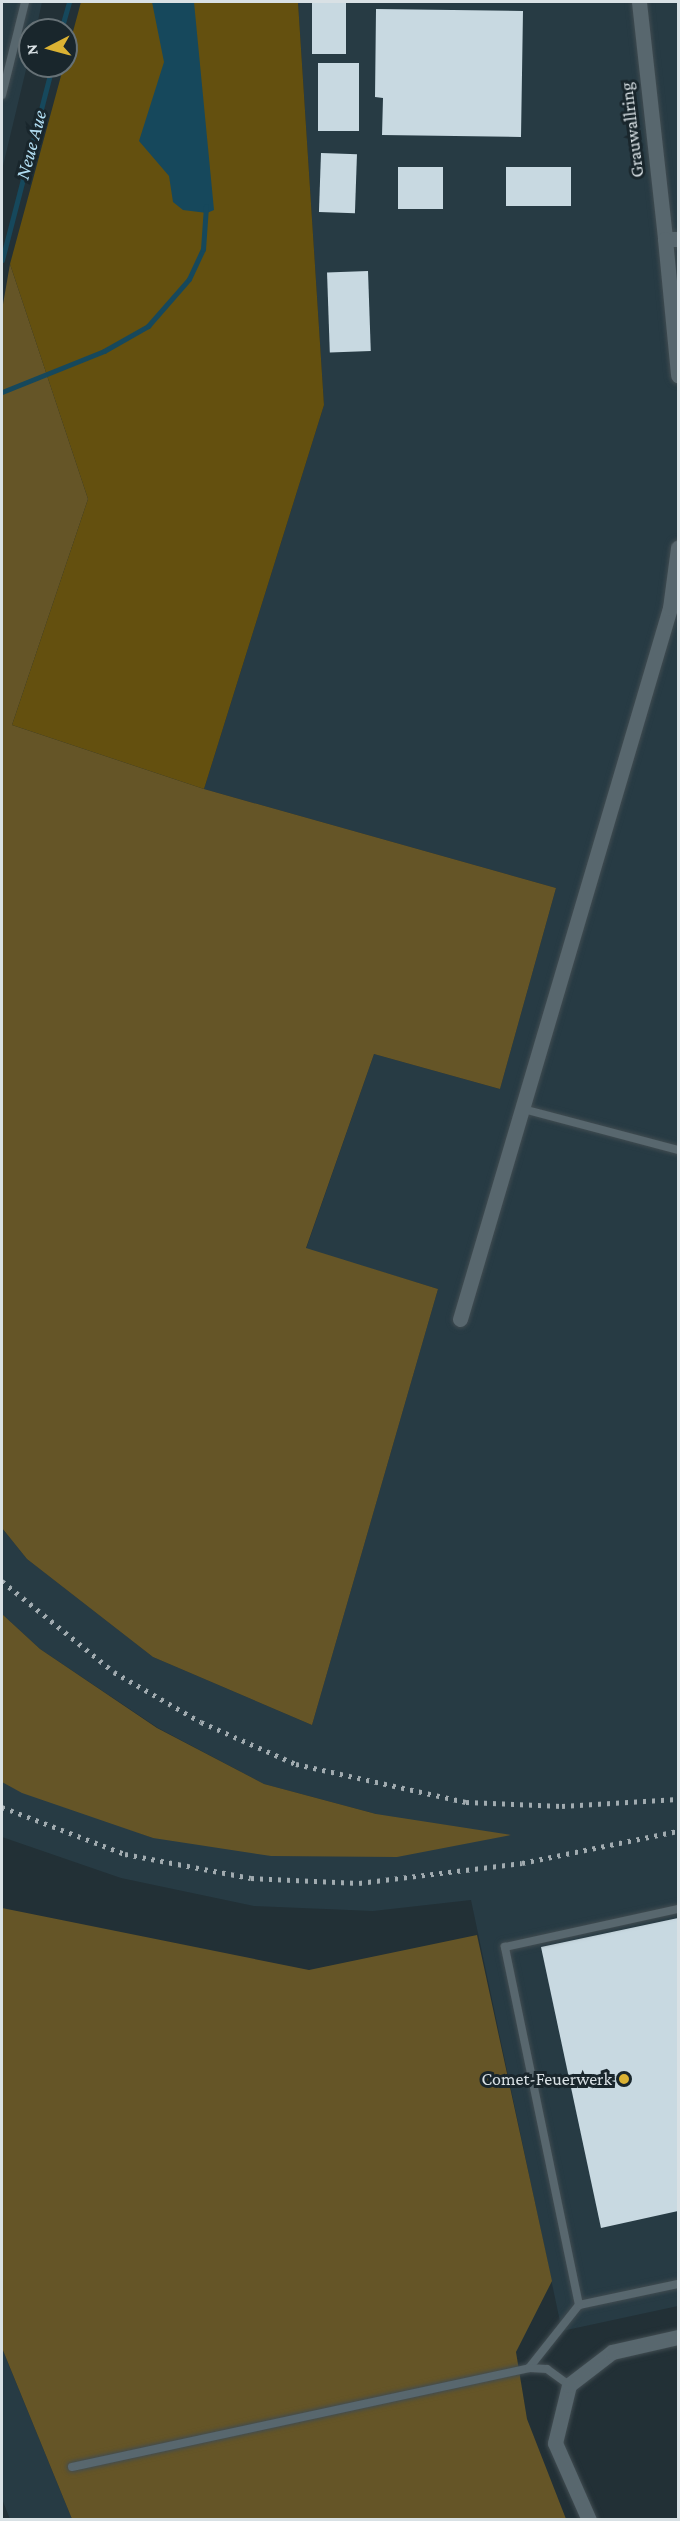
<!DOCTYPE html>
<style>
body{margin:0}
#map{position:relative;width:680px;height:2521px;overflow:hidden;background:#223036;font-family:"Crimson Pro",serif}
div>[style]{position:absolute}
.built>*{inset:0;background:#273b44}
.green>*{inset:0;background:#655527}
.forest>*{inset:0;background:#64500f}
.water>*{inset:0;background:#16485c}
.stream>*{height:5px;margin:-2.5px;padding:0 2.5px;transform-origin:2.5px;border-radius:2.5px;background:#16485c}
.building>*{inset:0;background:#c8d9e1;transform-origin:0 0}
.roads{filter:drop-shadow(0 0 2px #414c51) drop-shadow(0 0 2px #414c51)}
.lane>*{height:8px;margin:-4px;padding:0 4px;transform-origin:4px;border-radius:4px;background:#58676e}
.street>*{height:15px;margin:-7.5px;padding:0 7.5px;transform-origin:7.5px;border-radius:7.5px;background:#58676e}
.rail>*{height:4.5px;margin-top:-2.25px;transform-origin:0;background:repeating-linear-gradient(90deg,#a1abb0 0 3px,transparent 0 9px)}
.dots>*{width:16px;height:16px;translate:-50% -50%;box-sizing:border-box;border:3px solid #19262c;border-radius:50%}
span{translate:-50% -50%;white-space:nowrap;text-align:center;line-height:1.15;-webkit-text-stroke:6px #19262c;paint-order:stroke}
.street-label{font-size:18px;color:#d9e1e5}
.poi-label{font-size:18px;color:#d9e1e5}
.right{translate:-100% -50%;text-align:right}
.water-label{font-size:20px;color:#b1ddf1;font-style:italic}
.frame{position:absolute;inset:0;border:3px solid #d9e1e5;pointer-events:none}
.north{position:absolute;left:18px;top:18px;width:60px;height:60px;box-sizing:border-box;background:#19262c;border:2px solid #667176;border-radius:50%;rotate:264deg;font-size:16px;font-weight:700;line-height:24px;text-align:center;color:#d9e1e5}
.north::after{content:'';display:block;margin:auto;width:21px;height:27px;background:#dbb233;clip-path:polygon(50% 0,100% 100%,50% 72%,0 100%)}
</style>
<div id="map">
<div class="built">
<div style="clip-path:polygon(2px 2px,42px 2px,36px 30px,30px 30px,30px 53px,2px 170px)"></div>
<div style="clip-path:polygon(298px 2px,678px 2px,678px 2306px,562px 2331px,471px 1900px,373px 1911px,254px 1906px,121px 1878px,2px 1837px,2px 1782px,153px 1838px,376px 1814px,264px 1784px,158px 1728px,40px 1649px,2px 1614px,2px 1528px,27px 1559px,153px 1657px,312px 1725px,438px 1289px,306px 1249px,374px 1054px,500px 1089px,556px 888px,204px 789px,324px 405px)"></div>
<div style="clip-path:polygon(2px 2348px,72px 2519px,10px 2519px,2px 2499px)"></div>
</div>
<div class="green">
<div style="clip-path:polygon(10px 264px,88px 499px,12px 725px,204px 789px,556px 888px,500px 1089px,374px 1054px,306px 1248px,438px 1289px,312px 1725px,153px 1657px,27px 1559px,2px 1528px,2px 310px)"></div>
<div style="clip-path:polygon(2px 1614px,40px 1649px,157px 1728px,264px 1784px,376px 1814px,511px 1835px,397px 1857px,271px 1856px,153px 1838px,22px 1793px,2px 1782px)"></div>
<div style="clip-path:polygon(2px 1908px,309px 1970px,477px 1935px,552px 2281px,516px 2352px,527px 2419px,566px 2519px,72px 2519px,2px 2348px)"></div>
</div>
<div class="forest">
<div style="clip-path:polygon(81px 2px,298px 2px,324px 405px,204px 789px,12px 725px,88px 499px,10px 264px)"></div>
</div>
<div class="water">
<div style="clip-path:polygon(152px 2px,194px 2px,214px 210px,207px 213px,183px 210px,173px 202px,169px 176px,139px 141px,164px 62px)"></div>
</div>
<div class="stream">
<div style="left:61px;top:30px;width:29px;rotate:-74deg"></div>
<div style="left:2px;top:260px;width:200px;rotate:-75.5deg"></div>
<div style="left:2px;top:392px;width:110px;rotate:-21.9deg"></div>
<div style="left:104px;top:351px;width:51px;rotate:-29.6deg"></div>
<div style="left:148px;top:326px;width:62px;rotate:-48.9deg"></div>
<div style="left:189px;top:279px;width:33px;rotate:-65deg"></div>
<div style="left:203px;top:249px;width:43px;rotate:-86deg"></div>
</div>
<div class="building">
<div style="left:312px;top:2px;width:34px;height:52px"></div>
<div style="clip-path:polygon(376px 9px,523px 11px,521px 137px,382px 135px,383px 98px,375px 97px)"></div>
<div style="left:318px;top:63px;width:41px;height:68px"></div>
<div style="left:321px;top:153px;width:36px;height:59px;rotate:2deg"></div>
<div style="left:398px;top:167px;width:45px;height:42px"></div>
<div style="left:506px;top:167px;width:65px;height:39px"></div>
<div style="left:368px;top:271px;width:80px;height:41px;rotate:88deg"></div>
<div style="clip-path:polygon(678px 1918px,678px 2211px,601px 2228px,541px 1947px)"></div>
</div>
<div class="roads">
<div class="lane">
<div style="left:2px;top:95px;width:96px;rotate:-76.1deg"></div>
<div style="left:523px;top:1109px;width:160px;rotate:14.8deg"></div>
<div style="left:579px;top:2305px;width:101px;rotate:-12deg"></div>
<div style="left:529px;top:2368px;width:80px;rotate:-51.6deg"></div>
<div style="left:579px;top:2305px;width:366px;rotate:-101.7deg"></div>
<div style="left:505px;top:1947px;width:177px;rotate:-12.4deg"></div>
<div style="left:72px;top:2467px;width:468px;rotate:-12.2deg"></div>
<div style="left:529px;top:2368px;width:18px;rotate:3deg"></div>
<div style="left:547px;top:2369px;width:27px;rotate:36deg"></div>
</div>
<div class="street">
<div style="left:639px;top:2px;width:238px;rotate:83.7deg"></div>
<div style="left:665px;top:239px;width:13px"></div>
<div style="left:665px;top:239px;width:137px;rotate:84.5deg"></div>
<div style="left:460px;top:1319px;width:741px;rotate:-73.55deg"></div>
<div style="left:670px;top:608px;width:61px;rotate:-82.4deg"></div>
<div style="left:589px;top:2520px;width:84px;rotate:-113.8deg"></div>
<div style="left:555px;top:2443px;width:60px;rotate:-76.4deg"></div>
<div style="left:569px;top:2385px;width:54px;rotate:-37.5deg"></div>
<div style="left:612px;top:2352px;width:68px;rotate:-12.8deg"></div>
</div>
</div>
<div class="rail">
<div style="left:2px;top:1581px;width:144px;rotate:39.1deg"></div>
<div style="left:114px;top:1672px;width:100px;rotate:29.9deg"></div>
<div style="left:201px;top:1722px;width:104px;rotate:23.9deg"></div>
<div style="left:296px;top:1764px;width:174px;rotate:12.6deg"></div>
<div style="left:466px;top:1802px;width:96px;rotate:2.4deg"></div>
<div style="left:562px;top:1806px;width:116px;rotate:-3.5deg"></div>
<div style="left:2px;top:1807px;width:132px;rotate:20.9deg"></div>
<div style="left:125px;top:1854px;width:128px;rotate:10.8deg"></div>
<div style="left:251px;top:1878px;width:108px;rotate:2.7deg"></div>
<div style="left:359px;top:1883px;width:164px;rotate:-7deg"></div>
<div style="left:522px;top:1863px;width:159px;rotate:-11.6deg"></div>
</div>
<div class="dots">
<div style="left:624px;top:2079px;background:#dbb233"></div>
</div>
<div class="street-label">
<span style="left:632px;top:130px;rotate:-97deg">Grauwallring</span>
</div>
<div class="poi-label">
<span class="right" style="left:612px;top:2079px">Comet-Feuerwerk</span>
</div>
<div class="water-label">
<span style="left:31px;top:145px;rotate:-75deg">Neue Aue</span>
</div>
<div class="frame"></div>
<div class="north">N</div>
</div>
